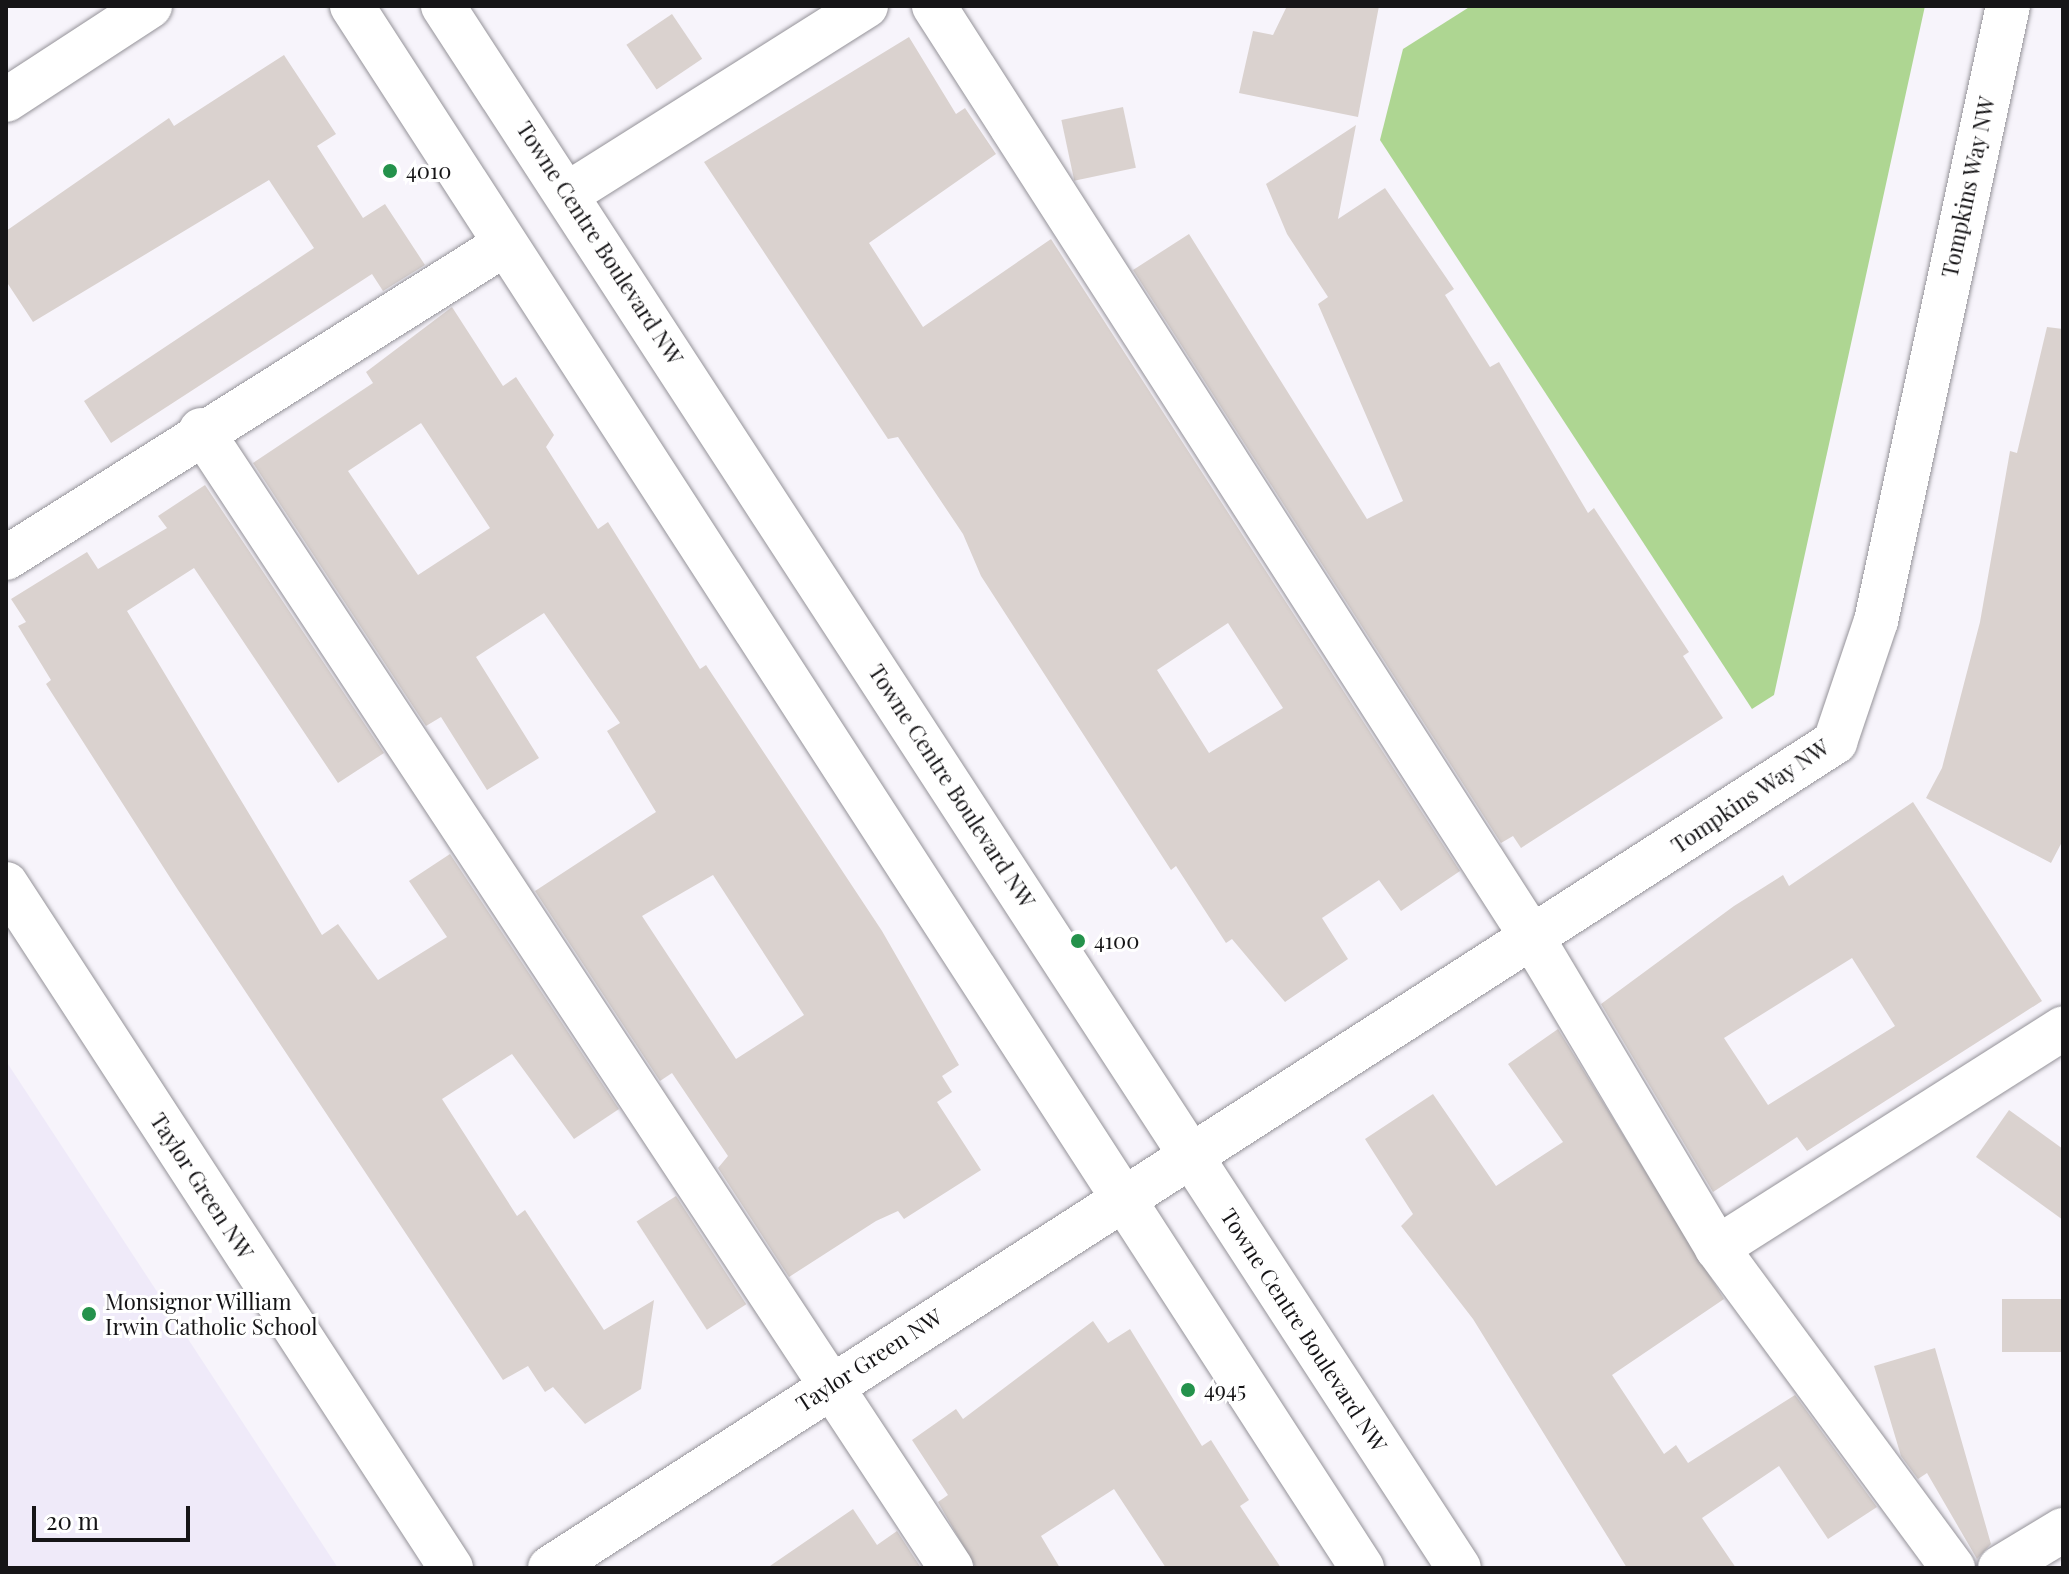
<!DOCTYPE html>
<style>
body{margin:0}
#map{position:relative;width:2069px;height:1574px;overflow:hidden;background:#f7f4fb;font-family:"Playfair Display",serif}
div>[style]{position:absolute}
.built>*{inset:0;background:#efeaf9}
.green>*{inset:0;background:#aed692}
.building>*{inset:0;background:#dad2cf;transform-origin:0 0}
.roads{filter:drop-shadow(0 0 2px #959399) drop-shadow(0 0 2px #959399)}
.minor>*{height:44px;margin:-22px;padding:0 22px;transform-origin:22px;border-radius:22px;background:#fff}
.dots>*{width:22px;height:22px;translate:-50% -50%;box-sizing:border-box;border:4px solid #fff;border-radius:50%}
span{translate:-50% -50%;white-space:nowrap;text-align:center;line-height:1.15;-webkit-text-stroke:6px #fff;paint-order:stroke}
.poi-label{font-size:22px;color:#161517}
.left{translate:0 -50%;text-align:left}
.street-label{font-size:22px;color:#161517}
.frame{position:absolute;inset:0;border:8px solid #161517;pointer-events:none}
.scale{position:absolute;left:32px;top:1506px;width:158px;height:36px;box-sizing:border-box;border:4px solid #161517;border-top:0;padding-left:10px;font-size:24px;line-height:28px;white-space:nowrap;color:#161517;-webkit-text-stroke:6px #fff;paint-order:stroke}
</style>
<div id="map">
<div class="built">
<div style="clip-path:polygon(6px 1061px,338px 1568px,6px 1568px)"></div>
</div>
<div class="green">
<div style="clip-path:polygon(1471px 6px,1925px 6px,1774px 695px,1752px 709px,1380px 140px,1403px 49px)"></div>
</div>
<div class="building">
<div style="clip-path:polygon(1287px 6px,1379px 6px,1358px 117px,1239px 93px,1253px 31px,1273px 35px)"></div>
<div style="left:672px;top:14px;width:54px;height:55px;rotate:56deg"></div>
<div style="clip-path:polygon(evenodd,909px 37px,956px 114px,965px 108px,996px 154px,869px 243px,923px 327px,1051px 239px,1460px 871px,1401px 911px,1379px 880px,1322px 918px,1348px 959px,1285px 1002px,1232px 939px,1226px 943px,1176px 866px,1171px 870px,981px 576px,963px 534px,898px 437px,888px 439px,704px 162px,909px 37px,1228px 623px,1283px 708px,1209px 753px,1157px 670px,1228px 623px)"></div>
<div style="clip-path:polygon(284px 55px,336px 134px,317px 146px,363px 218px,385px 204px,425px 265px,383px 291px,372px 274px,111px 443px,84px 401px,314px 248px,269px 180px,33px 322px,6px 281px,6px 231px,169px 118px,174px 126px)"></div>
<div style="left:1123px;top:107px;width:62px;height:63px;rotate:78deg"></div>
<div style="clip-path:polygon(1356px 125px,1338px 219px,1385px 188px,1454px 289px,1445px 295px,1490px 367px,1499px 362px,1588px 513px,1594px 508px,1689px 652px,1683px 656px,1723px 718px,1521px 848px,1513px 836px,1501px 843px,1133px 270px,1189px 234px,1367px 519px,1403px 501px,1318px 304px,1328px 297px,1287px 234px,1266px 184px)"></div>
<div style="clip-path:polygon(evenodd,452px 307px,503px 386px,516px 377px,554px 435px,546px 447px,598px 529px,608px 522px,700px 669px,706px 665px,882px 931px,959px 1065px,942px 1076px,952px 1092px,937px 1102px,981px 1170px,904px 1219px,898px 1211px,876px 1221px,789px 1277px,718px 1168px,728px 1156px,672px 1073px,660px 1081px,535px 891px,656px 812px,607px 731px,620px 723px,544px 613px,476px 657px,539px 758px,487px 790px,441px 717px,426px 726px,253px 463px,373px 383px,366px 372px,452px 307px,421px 423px,490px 528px,418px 575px,348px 471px,421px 423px,452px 307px,713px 875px,804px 1015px,736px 1059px,642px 916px,713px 875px)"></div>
<div style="clip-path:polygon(2047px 327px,2063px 329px,2063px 840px,2051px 863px,1926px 798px,1942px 768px,1980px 622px,2010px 451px,2017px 453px)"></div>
<div style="clip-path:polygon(205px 485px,384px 753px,338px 783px,194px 568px,127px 611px,322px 935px,338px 924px,378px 980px,447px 937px,409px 881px,450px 854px,619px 1109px,574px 1139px,512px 1054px,442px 1099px,517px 1216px,525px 1210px,604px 1330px,654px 1300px,641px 1389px,585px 1424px,553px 1387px,545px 1392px,528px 1366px,503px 1380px,178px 890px,46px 684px,51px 680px,18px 626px,26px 622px,11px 599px,87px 552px,98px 569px,167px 528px,158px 516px)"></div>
<div style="clip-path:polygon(evenodd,1913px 802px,2042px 1001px,1807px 1151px,1797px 1137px,1713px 1192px,1601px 1004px,1734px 906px,1783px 875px,1789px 886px,1913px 802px,1852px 958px,1895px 1026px,1768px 1105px,1724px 1038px,1852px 958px)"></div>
<div style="clip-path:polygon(1558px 1029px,1724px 1299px,1612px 1375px,1664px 1454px,1676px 1445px,1688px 1463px,1795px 1395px,1877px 1507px,1828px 1539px,1779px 1466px,1702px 1518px,1736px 1568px,1627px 1568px,1473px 1319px,1401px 1226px,1413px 1214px,1365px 1139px,1433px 1094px,1496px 1186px,1563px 1142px,1508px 1064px)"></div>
<div style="clip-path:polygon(2009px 1110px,2063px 1149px,2063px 1220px,1976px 1157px)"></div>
<div style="left:676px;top:1196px;width:129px;height:47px;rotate:57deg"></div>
<div style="left:2063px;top:1299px;width:53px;height:61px;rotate:90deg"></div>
<div style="clip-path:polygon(1093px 1321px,1108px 1343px,1130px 1329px,1202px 1446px,1211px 1440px,1249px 1500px,1240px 1506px,1281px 1568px,1166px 1568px,1114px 1489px,1041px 1536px,1060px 1568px,976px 1568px,938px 1502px,948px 1495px,912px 1440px,956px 1409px,963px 1419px)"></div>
<div style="clip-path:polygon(1935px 1348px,1991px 1544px,1977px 1559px,1927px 1473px,1918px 1479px,1901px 1456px,1874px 1366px)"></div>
<div style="clip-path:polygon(853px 1509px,877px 1545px,897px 1531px,921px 1568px,767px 1568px)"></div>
</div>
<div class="roads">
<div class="minor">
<div style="left:352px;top:6px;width:1860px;rotate:57.11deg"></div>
<div style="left:443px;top:6px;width:1863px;rotate:56.96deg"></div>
<div style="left:934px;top:6px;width:1109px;rotate:57.3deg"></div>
<div style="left:1533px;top:939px;width:360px;rotate:59.2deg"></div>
<div style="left:1717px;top:1248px;width:398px;rotate:53.6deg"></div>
<div style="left:6px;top:100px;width:172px;rotate:-33.1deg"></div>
<div style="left:569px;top:193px;width:351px;rotate:-32.2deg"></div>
<div style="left:201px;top:430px;width:1363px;rotate:56.61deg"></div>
<div style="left:6px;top:558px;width:586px;rotate:-32.17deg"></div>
<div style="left:6px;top:884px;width:816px;rotate:56.95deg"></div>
<div style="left:1717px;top:1248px;width:410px;rotate:-32.4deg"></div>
<div style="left:550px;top:1568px;width:1528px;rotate:-32.73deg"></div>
<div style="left:1835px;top:742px;width:128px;rotate:-71.3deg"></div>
<div style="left:1876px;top:621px;width:629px;rotate:-77.89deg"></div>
<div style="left:2000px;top:1568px;width:74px;rotate:-31.1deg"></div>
</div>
</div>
<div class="dots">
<div style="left:390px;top:171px;background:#24924b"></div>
<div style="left:1078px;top:941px;background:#24924b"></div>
<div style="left:89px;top:1314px;background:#24924b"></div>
<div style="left:1188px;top:1390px;background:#24924b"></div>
</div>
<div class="poi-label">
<span class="left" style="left:406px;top:171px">4010</span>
<span class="left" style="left:1094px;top:941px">4100</span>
<span class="left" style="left:105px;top:1314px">Monsignor William<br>Irwin Catholic School</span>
<span class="left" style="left:1204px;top:1390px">4945</span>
</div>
<div class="street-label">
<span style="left:1968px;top:187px;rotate:-78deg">Tompkins Way NW</span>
<span style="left:600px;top:243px;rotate:57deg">Towne Centre Boulevard NW</span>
<span style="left:952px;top:786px;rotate:57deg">Towne Centre Boulevard NW</span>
<span style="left:1750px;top:796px;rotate:-34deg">Tompkins Way NW</span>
<span style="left:202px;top:1186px;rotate:57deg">Taylor Green NW</span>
<span style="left:1304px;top:1330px;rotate:57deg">Towne Centre Boulevard NW</span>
<span style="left:869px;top:1360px;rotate:-33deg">Taylor Green NW</span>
</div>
<div class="frame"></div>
<div class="scale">20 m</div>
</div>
